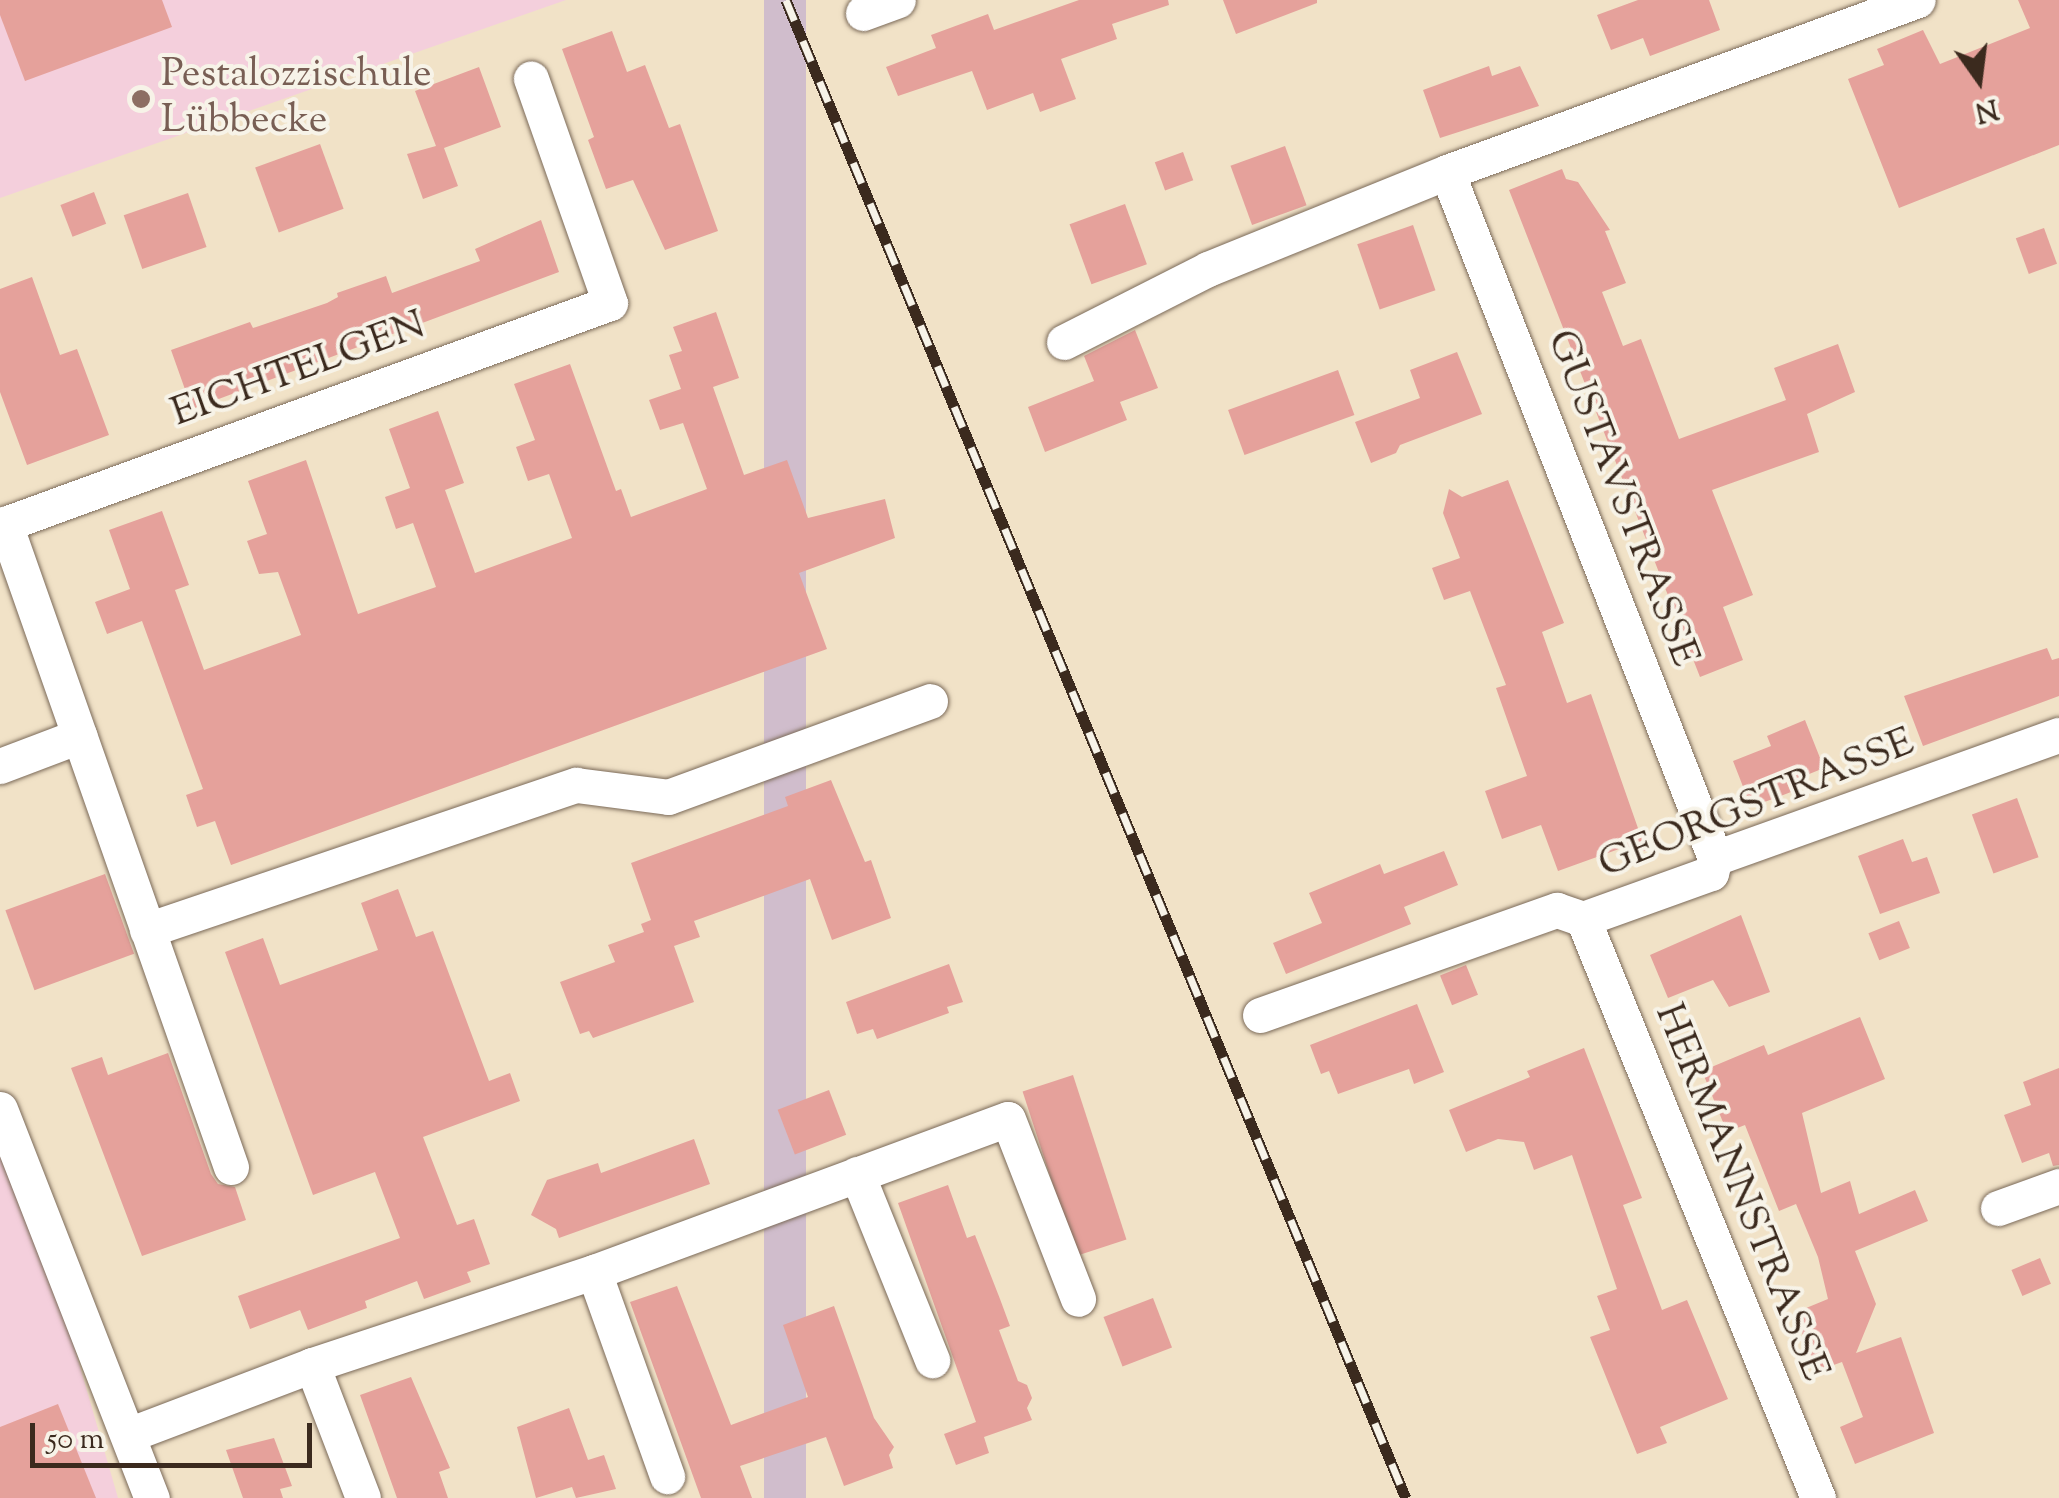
<!DOCTYPE html>
<meta charset="utf-8">
<style>
body{margin:0}
#map{position:relative;width:2059px;height:1498px;overflow:hidden;background:#f1e2c7;font-family:"Sorts Mill Goudy",serif}
div>[style]{position:absolute}
.built>*{inset:0;background:#f4cfdc}
.industrial>*{inset:0;background:#d0bdcc;transform-origin:0 0}
.building>*{inset:0;background:#e5a19b;transform-origin:0 0}
.roads{filter:drop-shadow(0 0 2px #7b6a59) drop-shadow(0 0 2px #7b6a59)}
.street>*{height:35px;margin:-17.5px;padding:0 17.5px;transform-origin:17.5px;border-radius:17.5px;background:#fff}
.rail>*{height:11px;margin-top:-5.5px;transform-origin:0;background:repeating-linear-gradient(90deg,#f7f3e8 0 22px,#3b2a1e 0 44px);box-sizing:border-box;border-block:2px solid #3b2a1e}
.dots>*{width:28px;height:28px;translate:-50% -50%;box-sizing:border-box;border:5px solid #f7f3e8;border-radius:50%}
span{translate:-50% -50%;white-space:nowrap;text-align:center;line-height:1.15;-webkit-text-stroke:8px #f7f3e8;paint-order:stroke}
.education-label{font-size:40px;color:#785e54}
.left{translate:0 -50%;text-align:left}
.street-label{font-size:40px;color:#3b2a1e}
.north{position:absolute;left:1929px;top:30px;width:100px;height:100px;-webkit-text-stroke:8px #f7f3e8;paint-order:stroke;rotate:166deg;font-size:28px;font-weight:700;line-height:40px;text-align:center;color:#3b2a1e}
.north::after{content:'';display:block;margin:auto;width:35px;height:45px;background:#3b2a1e;clip-path:polygon(50% 0,100% 100%,50% 72%,0 100%)}
.scale{position:absolute;left:30px;top:1423px;width:282px;height:45px;box-sizing:border-box;border:5px solid #3b2a1e;border-top:0;padding-left:12px;font-size:30px;line-height:35px;white-space:nowrap;color:#3b2a1e;-webkit-text-stroke:8px #f7f3e8;paint-order:stroke}
</style>
<div id="map">
<div class="built">
<div style="clip-path:polygon(0 0,566px 0,0 198px)"></div>
<div style="clip-path:polygon(0 1145px,63px 1308px,118px 1498px,0 1498px)"></div>
</div>
<div class="industrial">
<div style="left:764px;top:0;width:42px;height:1621px"></div>
</div>
<div class="building">
<div style="clip-path:polygon(0 0,162px 0,172px 27px,25px 81px,0 15px)"></div>
<div style="clip-path:polygon(1079px 0,1168px 0,1169px 5px,1112px 24px,1117px 39px,1061px 59px,1076px 99px,1040px 112px,1033px 93px,987px 110px,972px 71px,898px 96px,886px 67px,936px 48px,931px 35px,988px 14px,994px 30px)"></div>
<div style="clip-path:polygon(1223px 0,1317px 0,1317px 3px,1236px 34px)"></div>
<div style="clip-path:polygon(1638px 0,1709px 0,1720px 30px,1650px 56px,1643px 38px,1611px 50px,1597px 15px)"></div>
<div style="clip-path:polygon(2018px 0,2059px 0,2059px 145px,1899px 208px,1848px 79px,1884px 65px,1877px 49px,1923px 30px,1940px 64px,2030px 28px)"></div>
<div style="clip-path:polygon(612px 31px,627px 72px,645px 65px,669px 128px,680px 124px,718px 231px,665px 250px,633px 180px,606px 189px,588px 140px,594px 137px,562px 49px)"></div>
<div style="clip-path:polygon(1489px 66px,1492px 76px,1520px 66px,1539px 106px,1440px 138px,1423px 90px)"></div>
<div style="clip-path:polygon(479px 67px,501px 127px,444px 148px,458px 186px,423px 199px,407px 154px,436px 146px,415px 91px)"></div>
<div style="left:320px;top:144px;width:69px;height:69px;rotate:70deg"></div>
<div style="left:1285px;top:146px;width:63px;height:58px;rotate:70deg"></div>
<div style="left:1183px;top:152px;width:30px;height:30px;rotate:70deg"></div>
<div style="clip-path:polygon(1562px 169px,1566px 179px,1578px 182px,1610px 230px,1605px 231px,1626px 283px,1602px 292px,1623px 346px,1641px 339px,1679px 439px,1786px 400px,1774px 368px,1838px 344px,1855px 392px,1807px 414px,1819px 452px,1712px 490px,1753px 595px,1723px 607px,1743px 660px,1700px 677px,1509px 190px)"></div>
<div style="left:94px;top:192px;width:34px;height:36px;rotate:69deg"></div>
<div style="left:188px;top:193px;width:57px;height:68px;rotate:71deg"></div>
<div style="left:1125px;top:204px;width:64px;height:59px;rotate:70deg"></div>
<div style="clip-path:polygon(541px 220px,559px 272px,192px 409px,171px 350px,250px 322px,253px 328px,327px 303px,338px 297px,337px 293px,386px 276px,392px 293px,480px 261px,475px 249px)"></div>
<div style="left:1413px;top:225px;width:69px;height:59px;rotate:71deg"></div>
<div style="left:2044px;top:228px;width:38px;height:30px;rotate:70deg"></div>
<div style="clip-path:polygon(32px 277px,60px 355px,77px 349px,109px 435px,27px 465px,0 392px,0 289px)"></div>
<div style="clip-path:polygon(716px 312px,739px 378px,713px 387px,744px 475px,787px 460px,808px 518px,885px 499px,895px 538px,799px 573px,827px 649px,231px 865px,215px 821px,197px 827px,186px 795px,203px 789px,142px 621px,107px 634px,95px 602px,130px 589px,109px 530px,162px 511px,189px 585px,175px 590px,204px 670px,301px 635px,278px 572px,259px 574px,247px 541px,267px 534px,248px 481px,306px 460px,358px 614px,436px 587px,413px 523px,396px 529px,385px 497px,410px 488px,389px 429px,438px 411px,464px 483px,445px 490px,475px 573px,572px 538px,549px 474px,528px 481px,516px 447px,535px 440px,514px 384px,570px 364px,616px 491px,621px 489px,631px 517px,707px 489px,683px 423px,660px 430px,649px 400px,681px 389px,669px 355px,682px 351px,673px 327px)"></div>
<div style="clip-path:polygon(1135px 330px,1158px 388px,1120px 402px,1127px 420px,1045px 452px,1028px 407px,1094px 381px,1084px 356px)"></div>
<div style="clip-path:polygon(1457px 352px,1482px 414px,1400px 445px,1396px 453px,1371px 463px,1355px 422px,1420px 398px,1410px 370px)"></div>
<div style="left:1338px;top:370px;width:48px;height:117px;rotate:70deg"></div>
<div style="clip-path:polygon(1508px 480px,1564px 623px,1542px 632px,1567px 703px,1591px 694px,1646px 851px,1619px 849px,1558px 871px,1541px 825px,1502px 839px,1485px 791px,1527px 776px,1496px 688px,1506px 685px,1470px 591px,1444px 600px,1432px 568px,1460px 558px,1443px 513px,1449px 489px,1462px 497px)"></div>
<div style="clip-path:polygon(2047px 648px,2052px 660px,2059px 658px,2059px 696px,1923px 746px,1904px 696px)"></div>
<div style="clip-path:polygon(1805px 720px,1824px 768px,1787px 783px,1791px 792px,1751px 807px,1733px 761px,1771px 746px,1767px 736px)"></div>
<div style="clip-path:polygon(831px 780px,865px 862px,871px 860px,891px 918px,832px 940px,810px 879px,694px 921px,700px 937px,674px 946px,694px 1002px,593px 1038px,589px 1031px,580px 1034px,560px 982px,615px 962px,608px 945px,644px 932px,641px 924px,651px 920px,631px 863px,788px 806px,785px 797px)"></div>
<div style="left:2017px;top:798px;width:63px;height:48px;rotate:70deg"></div>
<div style="clip-path:polygon(1903px 839px,1912px 862px,1927px 857px,1940px 893px,1880px 914px,1858px 856px)"></div>
<div style="clip-path:polygon(1444px 851px,1458px 885px,1404px 907px,1411px 924px,1286px 974px,1273px 943px,1322px 923px,1309px 893px,1380px 864px,1384px 874px)"></div>
<div style="left:105px;top:874px;width:85px;height:106px;rotate:70deg"></div>
<div style="clip-path:polygon(398px 889px,416px 937px,433px 931px,489px 1081px,510px 1073px,520px 1101px,423px 1137px,457px 1225px,474px 1219px,490px 1264px,467px 1272px,471px 1282px,424px 1299px,417px 1281px,365px 1301px,367px 1308px,308px 1330px,300px 1310px,250px 1329px,238px 1296px,400px 1238px,375px 1172px,313px 1195px,225px 952px,263px 938px,280px 985px,378px 950px,361px 903px)"></div>
<div style="clip-path:polygon(1741px 915px,1770px 992px,1729px 1007px,1713px 980px,1668px 998px,1650px 955px)"></div>
<div style="left:1899px;top:921px;width:29px;height:33px;rotate:68deg"></div>
<div style="clip-path:polygon(949px 964px,963px 1002px,947px 1007px,949px 1013px,877px 1039px,873px 1029px,857px 1034px,846px 1002px)"></div>
<div style="left:1466px;top:965px;width:32px;height:28px;rotate:68deg"></div>
<div style="clip-path:polygon(1417px 1004px,1444px 1072px,1414px 1084px,1409px 1069px,1338px 1094px,1329px 1071px,1321px 1074px,1310px 1045px)"></div>
<div style="clip-path:polygon(1860px 1017px,1885px 1079px,1802px 1113px,1821px 1193px,1850px 1181px,1859px 1214px,1915px 1190px,1928px 1221px,1855px 1251px,1876px 1304px,1856px 1353px,1901px 1337px,1934px 1433px,1855px 1464px,1840px 1427px,1863px 1417px,1842px 1362px,1817px 1371px,1794px 1313px,1828px 1299px,1818px 1257px,1796px 1204px,1779px 1211px,1745px 1125px,1727px 1132px,1702px 1071px,1764px 1045px,1768px 1055px)"></div>
<div style="clip-path:polygon(1584px 1048px,1642px 1198px,1623px 1205px,1662px 1310px,1687px 1300px,1728px 1399px,1660px 1427px,1667px 1443px,1637px 1454px,1590px 1337px,1610px 1330px,1597px 1296px,1617px 1289px,1572px 1155px,1534px 1170px,1524px 1142px,1498px 1139px,1466px 1152px,1449px 1110px,1530px 1077px,1527px 1071px)"></div>
<div style="clip-path:polygon(168px 1053px,211px 1174px,218px 1184px,235px 1187px,246px 1220px,142px 1256px,71px 1068px,102px 1057px,108px 1075px)"></div>
<div style="clip-path:polygon(2059px 1068px,2059px 1165px,2053px 1166px,2049px 1153px,2022px 1163px,2004px 1115px,2031px 1105px,2023px 1082px)"></div>
<div style="left:1073px;top:1075px;width:173px;height:53px;rotate:72deg"></div>
<div style="left:829px;top:1090px;width:48px;height:55px;rotate:69deg"></div>
<div style="clip-path:polygon(694px 1139px,710px 1184px,559px 1238px,556px 1229px,531px 1215px,547px 1180px,598px 1163px,601px 1173px)"></div>
<div style="clip-path:polygon(948px 1185px,967px 1238px,975px 1235px,1000px 1299px,1010px 1326px,999px 1330px,1018px 1381px,1027px 1385px,1032px 1398px,1027px 1408px,1032px 1420px,984px 1437px,989px 1453px,956px 1465px,944px 1434px,976px 1422px,898px 1203px)"></div>
<div style="left:2040px;top:1258px;width:28px;height:31px;rotate:67deg"></div>
<div style="clip-path:polygon(677px 1286px,731px 1425px,808px 1397px,783px 1325px,834px 1306px,874px 1418px,894px 1447px,889px 1455px,893px 1468px,844px 1486px,826px 1437px,740px 1466px,752px 1498px,701px 1498px,630px 1302px)"></div>
<div style="left:1153px;top:1298px;width:53px;height:53px;rotate:69deg"></div>
<div style="clip-path:polygon(411px 1377px,450px 1468px,439px 1472px,448px 1498px,397px 1498px,360px 1395px)"></div>
<div style="clip-path:polygon(58px 1404px,96px 1498px,0 1498px,0 1427px)"></div>
<div style="clip-path:polygon(569px 1408px,588px 1460px,604px 1455px,616px 1489px,576px 1498px,572px 1487px,536px 1498px,517px 1427px)"></div>
<div style="clip-path:polygon(274px 1438px,292px 1486px,280px 1489px,283px 1498px,243px 1498px,226px 1450px)"></div>
</div>
<div class="roads">
<div class="street">
<div style="left:863px;top:13px;width:37px;rotate:-20deg"></div>
<div style="left:1064px;top:342px;width:161px;rotate:-26.9deg"></div>
<div style="left:1208px;top:269px;width:258px;rotate:-22.1deg"></div>
<div style="left:0;top:766px;width:85px;rotate:-20.8deg"></div>
<div style="left:1715px;top:858px;width:736px;rotate:-111.34deg"></div>
<div style="left:1447px;top:172px;width:501px;rotate:-20.06deg"></div>
<div style="left:1715px;top:858px;width:365px;rotate:-19.7deg"></div>
<div style="left:1583px;top:919px;width:625px;rotate:67.91deg"></div>
<div style="left:147px;top:930px;width:453px;rotate:-18.7deg"></div>
<div style="left:576px;top:785px;width:93px;rotate:7.4deg"></div>
<div style="left:668px;top:797px;width:279px;rotate:-20.1deg"></div>
<div style="left:1260px;top:1015px;width:315px;rotate:-19.5deg"></div>
<div style="left:1557px;top:910px;width:28px;rotate:19deg"></div>
<div style="left:1583px;top:919px;width:136px;rotate:-19.8deg"></div>
<div style="left:1711px;top:873px;width:16px;rotate:-75deg"></div>
<div style="left:0;top:1109px;width:418px;rotate:68.7deg"></div>
<div style="left:231px;top:1167px;width:682px;rotate:-109.37deg"></div>
<div style="left:5px;top:524px;width:644px;rotate:-20.07deg"></div>
<div style="left:610px;top:303px;width:238px;rotate:-109.4deg"></div>
<div style="left:857px;top:1174px;width:201px;rotate:68deg"></div>
<div style="left:1998px;top:1208px;width:65px;rotate:-19.8deg"></div>
<div style="left:594px;top:1272px;width:217px;rotate:70.3deg"></div>
<div style="left:312px;top:1365px;width:142px;rotate:69deg"></div>
<div style="left:128px;top:1435px;width:197px;rotate:-20.8deg"></div>
<div style="left:312px;top:1365px;width:297px;rotate:-18.3deg"></div>
<div style="left:594px;top:1272px;width:441px;rotate:-20.3deg"></div>
<div style="left:1008px;top:1119px;width:193px;rotate:68.7deg"></div>
</div>
</div>
<div class="rail">
<div style="left:786px;top:0;width:1621px;rotate:67.52deg"></div>
</div>
<div class="dots">
<div style="left:141px;top:99px;background:#8d6e63"></div>
</div>
<div class="education-label">
<span class="left" style="left:161px;top:99px">Pestalozzischule<br>Lübbecke</span>
</div>
<div class="street-label">
<span style="left:299px;top:371px;rotate:-20deg">EICHTELGEN</span>
<span style="left:1621px;top:499px;rotate:69deg">GUSTAVSTRASSE</span>
<span style="left:1757px;top:805px;rotate:-22deg">GEORGSTRASSE</span>
<span style="left:1740px;top:1193px;rotate:68deg">HERMANNSTRASSE</span>
</div>
<div class="north">N</div>
<div class="scale">50 m</div>
</div>
